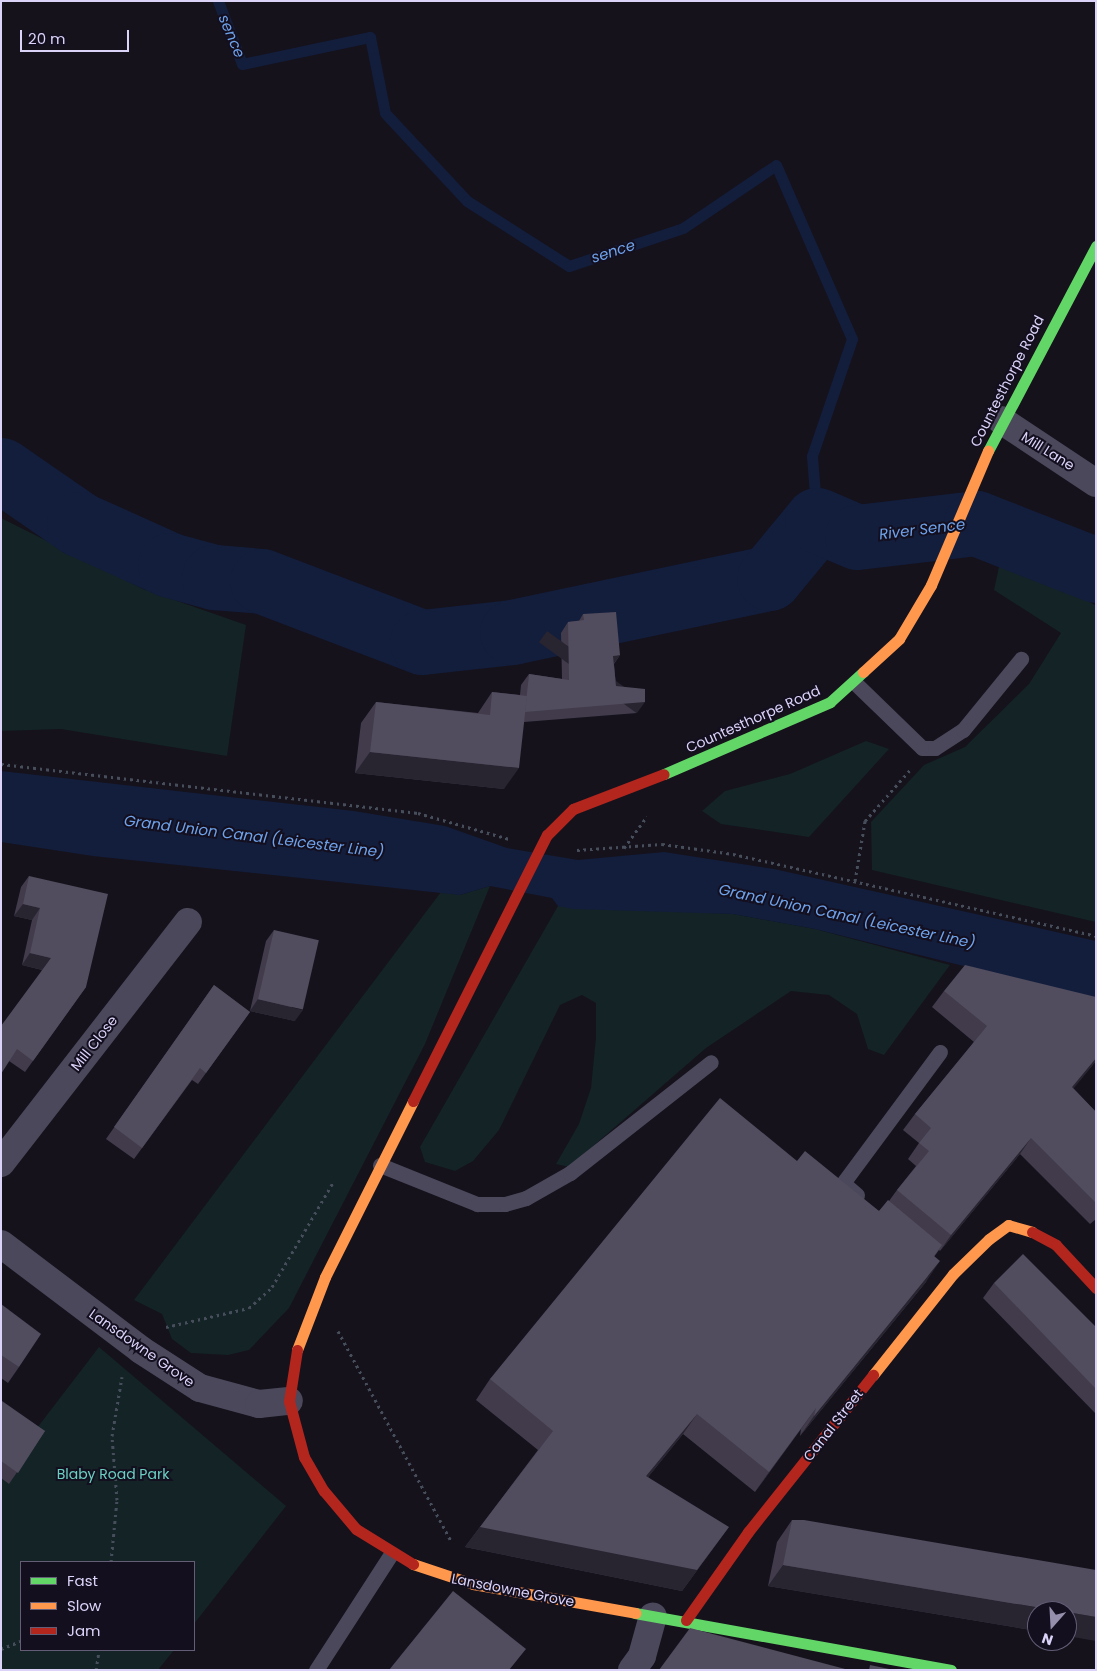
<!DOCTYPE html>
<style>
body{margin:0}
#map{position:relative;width:1097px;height:1671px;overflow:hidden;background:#15121c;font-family:Poppins,sans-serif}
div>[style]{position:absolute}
.green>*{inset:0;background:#132326}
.water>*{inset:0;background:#131e3c}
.stream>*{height:11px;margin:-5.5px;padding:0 5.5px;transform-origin:5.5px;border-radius:5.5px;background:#131e3c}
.river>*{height:65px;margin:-32.5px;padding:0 32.5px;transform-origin:32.5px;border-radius:32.5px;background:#131e3c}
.path>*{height:3px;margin-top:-1.5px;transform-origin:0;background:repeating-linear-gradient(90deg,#474e5b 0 2.5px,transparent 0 6.5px)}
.lane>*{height:15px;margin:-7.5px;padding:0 7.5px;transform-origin:7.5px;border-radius:7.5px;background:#4b485b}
.street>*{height:28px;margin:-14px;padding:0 14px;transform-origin:14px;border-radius:14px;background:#4b485b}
.fast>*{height:11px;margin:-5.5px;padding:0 5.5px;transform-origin:5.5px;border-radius:5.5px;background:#63d668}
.slow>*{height:11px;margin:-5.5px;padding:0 5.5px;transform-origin:5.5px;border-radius:5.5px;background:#ff974d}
.jam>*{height:11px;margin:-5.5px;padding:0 5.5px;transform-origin:5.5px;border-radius:5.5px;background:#b3261e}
.wall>*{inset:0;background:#413b4b}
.shaded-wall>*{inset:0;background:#282430;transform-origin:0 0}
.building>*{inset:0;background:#514c5e;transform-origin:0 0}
span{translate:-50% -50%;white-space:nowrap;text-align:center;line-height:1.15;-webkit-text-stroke:4px #140f1f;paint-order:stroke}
.street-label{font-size:14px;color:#dcd3f9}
.park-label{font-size:14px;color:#69d0c2}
.water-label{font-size:15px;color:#6ea3ec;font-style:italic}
.frame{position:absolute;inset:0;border:2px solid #dcd3f9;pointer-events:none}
.legend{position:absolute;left:20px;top:1561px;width:175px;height:90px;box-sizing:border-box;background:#140f1f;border:1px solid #645d76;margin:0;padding:6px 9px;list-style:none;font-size:15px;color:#dcd3f9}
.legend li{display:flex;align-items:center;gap:10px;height:25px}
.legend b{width:25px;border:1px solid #645d76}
.north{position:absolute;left:1027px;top:1601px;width:50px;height:50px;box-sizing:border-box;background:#140f1f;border:1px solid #645d76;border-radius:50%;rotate:199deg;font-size:14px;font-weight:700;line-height:20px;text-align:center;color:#dcd3f9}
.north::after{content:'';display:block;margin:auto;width:18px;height:22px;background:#968fac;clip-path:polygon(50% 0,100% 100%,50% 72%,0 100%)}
.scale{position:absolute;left:20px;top:30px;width:109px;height:22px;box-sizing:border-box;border:2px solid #dcd3f9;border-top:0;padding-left:6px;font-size:15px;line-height:18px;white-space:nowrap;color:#dcd3f9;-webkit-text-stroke:4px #140f1f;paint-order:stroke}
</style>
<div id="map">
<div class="green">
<div style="clip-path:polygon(1px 518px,143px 589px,246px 625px,227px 756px,61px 729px,1px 731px)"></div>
<div style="clip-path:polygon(1023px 558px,1096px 606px,1096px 922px,872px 870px,871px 822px,924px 765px,965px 747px,1029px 684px,1061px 633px,994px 590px,1000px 562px)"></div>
<div style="clip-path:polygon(866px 741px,889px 749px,809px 837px,721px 824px,702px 811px,725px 791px,790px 774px)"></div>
<div style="clip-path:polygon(490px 886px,425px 1044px,289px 1308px,249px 1350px,228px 1355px,191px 1353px,172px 1339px,162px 1314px,134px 1300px,441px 892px,460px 895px)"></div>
<div style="clip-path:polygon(558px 906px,733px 914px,815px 929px,950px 965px,884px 1055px,868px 1049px,857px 1014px,829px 995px,791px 991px,706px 1048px,569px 1167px,556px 1164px,579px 1124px,591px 1088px,596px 1037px,596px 1003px,582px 995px,560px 1005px,499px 1130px,473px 1161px,455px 1171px,425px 1162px,420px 1147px)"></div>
<div style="clip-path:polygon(99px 1347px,286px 1506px,194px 1624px,194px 1562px,21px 1562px,21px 1650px,174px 1650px,158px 1670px,1px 1670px,1px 1475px)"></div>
</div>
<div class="water">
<div style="clip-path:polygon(1px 771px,354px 811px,445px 826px,507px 848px,578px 860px,664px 852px,774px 869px,1096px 941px,1096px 999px,815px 929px,733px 914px,573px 909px,558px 906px,552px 898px,490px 886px,460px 895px,93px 856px,1px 842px)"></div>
</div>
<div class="stream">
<div style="left:218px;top:1px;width:67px;rotate:69.1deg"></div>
<div style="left:242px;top:64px;width:131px;rotate:-11.9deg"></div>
<div style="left:370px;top:37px;width:77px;rotate:78.8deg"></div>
<div style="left:385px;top:113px;width:120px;rotate:47deg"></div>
<div style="left:467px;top:201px;width:121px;rotate:32.5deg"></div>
<div style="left:569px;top:266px;width:120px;rotate:-18.4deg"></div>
<div style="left:683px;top:228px;width:112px;rotate:-34.1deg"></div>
<div style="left:776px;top:165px;width:190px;rotate:66.4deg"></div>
<div style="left:852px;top:339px;width:124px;rotate:108.9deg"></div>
<div style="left:812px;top:456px;width:64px;rotate:85.5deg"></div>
</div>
<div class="river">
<div style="left:1px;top:470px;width:95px;rotate:34.7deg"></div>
<div style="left:79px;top:524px;width:100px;rotate:24.3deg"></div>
<div style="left:170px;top:565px;width:46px;rotate:15.3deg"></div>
<div style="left:214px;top:577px;width:48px;rotate:4.8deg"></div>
<div style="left:262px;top:581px;width:171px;rotate:20.9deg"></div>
<div style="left:422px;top:642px;width:91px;rotate:-6.3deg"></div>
<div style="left:512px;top:632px;width:263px;rotate:-11.9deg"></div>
<div style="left:769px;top:578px;width:75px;rotate:-50.4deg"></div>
<div style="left:817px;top:520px;width:43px;rotate:23deg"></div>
<div style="left:857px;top:537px;width:120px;rotate:-6.7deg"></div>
<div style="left:976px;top:523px;width:129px;rotate:21.4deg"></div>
</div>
<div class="path">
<div style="left:1px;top:764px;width:420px;rotate:6.7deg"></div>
<div style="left:418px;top:813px;width:95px;rotate:15.9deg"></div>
<div style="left:624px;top:848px;width:39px;rotate:-54deg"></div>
<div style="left:577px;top:850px;width:85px;rotate:-4deg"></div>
<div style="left:662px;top:844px;width:72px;rotate:8deg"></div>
<div style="left:733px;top:854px;width:372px;rotate:12.7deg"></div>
<div style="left:855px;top:881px;width:61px;rotate:-80.5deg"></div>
<div style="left:865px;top:821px;width:68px;rotate:-48.6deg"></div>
<div style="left:166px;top:1327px;width:85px;rotate:-12.9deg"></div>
<div style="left:249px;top:1308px;width:31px;rotate:-42deg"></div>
<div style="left:272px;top:1287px;width:123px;rotate:-59.7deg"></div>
<div style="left:338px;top:1331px;width:238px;rotate:61.7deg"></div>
<div style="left:111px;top:1562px;width:62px;rotate:-84.5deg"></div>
<div style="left:117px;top:1500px;width:64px;rotate:-94.5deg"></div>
<div style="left:112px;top:1436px;width:60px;rotate:-80.4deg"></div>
<div style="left:1px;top:1649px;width:22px;rotate:-22deg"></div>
<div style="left:96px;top:1670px;width:20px;rotate:-81deg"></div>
</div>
<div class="lane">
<div style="left:855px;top:683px;width:93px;rotate:44.1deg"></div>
<div style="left:922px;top:748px;width:13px"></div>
<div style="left:935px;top:748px;width:33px;rotate:-33deg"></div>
<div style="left:963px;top:730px;width:92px;rotate:-50.8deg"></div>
<div style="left:380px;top:1165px;width:105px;rotate:21.9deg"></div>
<div style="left:477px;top:1204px;width:28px"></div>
<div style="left:505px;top:1204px;width:22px;rotate:-16deg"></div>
<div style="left:526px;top:1198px;width:51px;rotate:-29.6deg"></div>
<div style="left:570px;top:1173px;width:179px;rotate:-38.2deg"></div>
<div style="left:857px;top:1195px;width:18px;rotate:-139deg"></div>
<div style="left:843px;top:1183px;width:163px;rotate:-53.5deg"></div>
<div style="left:316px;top:1670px;width:138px;rotate:-57.1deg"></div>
</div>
<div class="street">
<div style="left:1001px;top:420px;width:114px;rotate:33.6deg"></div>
<div style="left:1px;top:1163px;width:305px;rotate:-52.2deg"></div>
<div style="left:1px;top:1244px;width:176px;rotate:37.1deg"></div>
<div style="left:141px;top:1350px;width:70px;rotate:32.8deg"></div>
<div style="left:200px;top:1388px;width:61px;rotate:15.2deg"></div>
<div style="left:259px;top:1404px;width:30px;rotate:-6deg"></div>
<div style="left:632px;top:1670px;width:17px;rotate:-54deg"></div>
<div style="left:642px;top:1656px;width:41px;rotate:-74.6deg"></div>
</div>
<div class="fast">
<div style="left:988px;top:451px;width:232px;rotate:-62.2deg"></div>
<div style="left:664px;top:774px;width:181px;rotate:-23.4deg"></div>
<div style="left:830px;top:702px;width:45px;rotate:-42.3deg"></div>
<div style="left:635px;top:1613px;width:321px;rotate:10.2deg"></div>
</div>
<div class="slow">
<div style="left:863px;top:672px;width:49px;rotate:-42.5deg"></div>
<div style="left:899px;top:639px;width:63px;rotate:-59.3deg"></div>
<div style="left:931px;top:585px;width:146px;rotate:-67deg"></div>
<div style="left:297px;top:1350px;width:78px;rotate:-69deg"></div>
<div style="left:325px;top:1277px;width:197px;rotate:-63.4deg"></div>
<div style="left:873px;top:1375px;width:129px;rotate:-51.6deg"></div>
<div style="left:953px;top:1274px;width:50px;rotate:-44.2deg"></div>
<div style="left:989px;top:1239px;width:24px;rotate:-36deg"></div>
<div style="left:1008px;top:1225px;width:25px;rotate:16deg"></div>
<div style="left:413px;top:1564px;width:63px;rotate:18.4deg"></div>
<div style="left:473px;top:1584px;width:165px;rotate:10.1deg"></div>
</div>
<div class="jam">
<div style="left:413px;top:1101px;width:298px;rotate:-63.3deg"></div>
<div style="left:547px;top:835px;width:37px;rotate:-45deg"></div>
<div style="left:573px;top:809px;width:97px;rotate:-21deg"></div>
<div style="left:1032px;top:1232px;width:27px;rotate:28deg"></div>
<div style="left:1056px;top:1245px;width:59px;rotate:47.1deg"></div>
<div style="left:297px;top:1350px;width:52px;rotate:98.9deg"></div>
<div style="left:289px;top:1401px;width:58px;rotate:75deg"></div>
<div style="left:304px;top:1457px;width:39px;rotate:60deg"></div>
<div style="left:324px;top:1491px;width:50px;rotate:49.9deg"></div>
<div style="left:356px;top:1529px;width:67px;rotate:31.6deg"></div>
<div style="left:686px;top:1620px;width:108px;rotate:-54.8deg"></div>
<div style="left:748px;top:1532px;width:201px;rotate:-51.5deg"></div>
</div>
<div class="wall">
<div style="clip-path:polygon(583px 614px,620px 655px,614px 664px,616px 686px,637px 713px,524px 722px,504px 789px,355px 773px,361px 723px,376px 702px,478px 713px,492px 692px,520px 695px,521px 685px,529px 674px,562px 679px,561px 633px,568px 622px,579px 621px)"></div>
<div style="clip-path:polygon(29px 876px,86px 987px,25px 1072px,9px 1061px,42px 970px,22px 965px,32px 920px,14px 916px,21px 887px)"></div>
<div style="clip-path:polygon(274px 930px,295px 1021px,250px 1011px,266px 941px)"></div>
<div style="clip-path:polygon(214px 985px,250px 1012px,198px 1084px,192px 1080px,134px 1159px,106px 1139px)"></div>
<div style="clip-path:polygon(944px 991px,1096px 997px,1096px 1061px,1073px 1088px,1096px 1112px,1096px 1219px,1090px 1224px,1020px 1154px,940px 1251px,939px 1250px,934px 1257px,926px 1282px,800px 1436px,801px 1429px,755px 1492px,683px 1434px,648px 1477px,714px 1547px,682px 1591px,465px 1547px,480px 1527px,538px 1450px,476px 1400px,490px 1379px,797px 1161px,879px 1211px,889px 1201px,897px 1190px,916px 1166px,908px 1159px,919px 1143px,903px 1130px,915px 1114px,974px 1042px,932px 1007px)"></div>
<div style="clip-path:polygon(994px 1283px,1096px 1327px,1096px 1414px,983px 1298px)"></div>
<div style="clip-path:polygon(1px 1304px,19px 1367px,8px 1383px,1px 1378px)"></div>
<div style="clip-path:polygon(1px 1402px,45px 1431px,9px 1484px,1px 1478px)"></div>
<div style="clip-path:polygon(792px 1520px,1037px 1611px,1037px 1631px,768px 1586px,777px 1542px)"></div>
</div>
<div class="shaded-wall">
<div style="clip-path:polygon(620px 655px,612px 666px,613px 656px)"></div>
<div style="left:645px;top:702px;width:14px;height:121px;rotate:126deg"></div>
<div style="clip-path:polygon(370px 752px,519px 768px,504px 789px,355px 773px)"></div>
<div style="clip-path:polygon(23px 904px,40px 908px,32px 920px,14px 916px)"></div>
<div style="clip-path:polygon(30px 953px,51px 958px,43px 970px,22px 965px)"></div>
<div style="clip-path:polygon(258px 999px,303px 1010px,295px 1021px,250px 1011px)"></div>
<div style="clip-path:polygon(1096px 1058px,1096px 1061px,1061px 1104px,1072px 1087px)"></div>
<div style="clip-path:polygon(1031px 1138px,1020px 1154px,940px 1251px,951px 1235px)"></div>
<div style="clip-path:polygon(940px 1261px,926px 1282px,800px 1436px,814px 1416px)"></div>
<div style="clip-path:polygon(816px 1408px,801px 1429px,755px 1492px,769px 1472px)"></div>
<div style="clip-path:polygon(697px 1414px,683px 1434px,632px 1497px,646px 1476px)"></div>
<div style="clip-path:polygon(480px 1527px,729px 1527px,682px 1591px,465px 1547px)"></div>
<div style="clip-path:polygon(783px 1565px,1059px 1611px,1037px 1611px,1037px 1631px,768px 1586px)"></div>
<div style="clip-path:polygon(1067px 1612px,1096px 1617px,1096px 1641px,1067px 1636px)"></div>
</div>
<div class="building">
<div style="clip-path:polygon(616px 612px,620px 655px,613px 656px,616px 686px,645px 689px,645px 702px,525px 712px,529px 674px,569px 680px,568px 622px,584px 620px,583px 614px)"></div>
<div style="clip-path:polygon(492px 692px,527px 696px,519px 768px,370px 752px,376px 702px,490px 715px)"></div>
<div style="clip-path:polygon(29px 876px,108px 894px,86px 987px,33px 1061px,17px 1049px,1px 1074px,1px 1026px,51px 958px,30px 953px,40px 908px,23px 904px)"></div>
<div style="left:274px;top:930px;width:46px;height:71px;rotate:13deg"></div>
<div style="clip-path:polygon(965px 965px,1096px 997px,1096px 1058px,1072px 1087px,1096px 1112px,1096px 1203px,1031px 1138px,951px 1235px,897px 1190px,929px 1151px,919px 1143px,931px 1128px,915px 1114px,987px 1026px,944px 991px)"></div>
<div style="clip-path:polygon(214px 985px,250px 1012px,206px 1073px,200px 1068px,142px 1148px,114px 1127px)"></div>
<div style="clip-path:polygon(720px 1098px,797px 1161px,805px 1151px,879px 1211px,888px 1200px,942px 1245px,934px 1256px,940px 1261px,814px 1416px,816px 1408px,769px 1472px,697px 1414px,646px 1476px,729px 1527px,697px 1570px,480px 1527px,553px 1431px,490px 1379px)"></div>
<div style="clip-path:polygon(1023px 1254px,1096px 1327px,1096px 1389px,994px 1283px)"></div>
<div style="clip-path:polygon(1px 1304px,41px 1334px,19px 1367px,1px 1355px)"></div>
<div style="clip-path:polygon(2px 1401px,45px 1431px,18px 1473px,1px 1461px,1px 1402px)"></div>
<div style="clip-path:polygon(792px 1520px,804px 1520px,1096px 1570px,1096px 1617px,1067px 1612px,1067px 1611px,1059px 1611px,783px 1565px)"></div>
<div style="clip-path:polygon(453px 1591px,526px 1649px,509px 1670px,389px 1670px)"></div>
<div style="clip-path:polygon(690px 1628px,849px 1670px,659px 1670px)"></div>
<div style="clip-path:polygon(870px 1665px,894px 1670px,869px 1670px)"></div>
</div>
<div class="street-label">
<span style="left:1007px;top:381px;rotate:-63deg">Countesthorpe Road</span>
<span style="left:1048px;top:451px;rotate:32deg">Mill Lane</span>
<span style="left:753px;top:719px;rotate:-24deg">Countesthorpe Road</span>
<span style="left:94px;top:1043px;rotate:-52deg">Mill Close</span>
<span style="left:142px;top:1348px;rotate:35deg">Lansdowne Grove</span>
<span style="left:833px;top:1425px;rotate:-52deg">Canal Street</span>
<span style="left:513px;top:1590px;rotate:11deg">Lansdowne Grove</span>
</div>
<div class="park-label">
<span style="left:113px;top:1474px">Blaby Road Park</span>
</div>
<div class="water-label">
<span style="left:232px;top:36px;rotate:67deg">sence</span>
<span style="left:613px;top:251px;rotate:-18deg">sence</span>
<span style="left:922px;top:529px;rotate:-7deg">River Sence</span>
<span style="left:254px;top:836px;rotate:7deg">Grand Union Canal (Leicester Line)</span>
<span style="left:847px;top:916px;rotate:12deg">Grand Union Canal (Leicester Line)</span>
</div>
<div class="frame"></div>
<ul class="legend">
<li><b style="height:6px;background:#63d668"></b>Fast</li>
<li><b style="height:6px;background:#ff974d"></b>Slow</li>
<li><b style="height:6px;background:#b3261e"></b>Jam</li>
</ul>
<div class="north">N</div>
<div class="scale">20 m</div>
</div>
